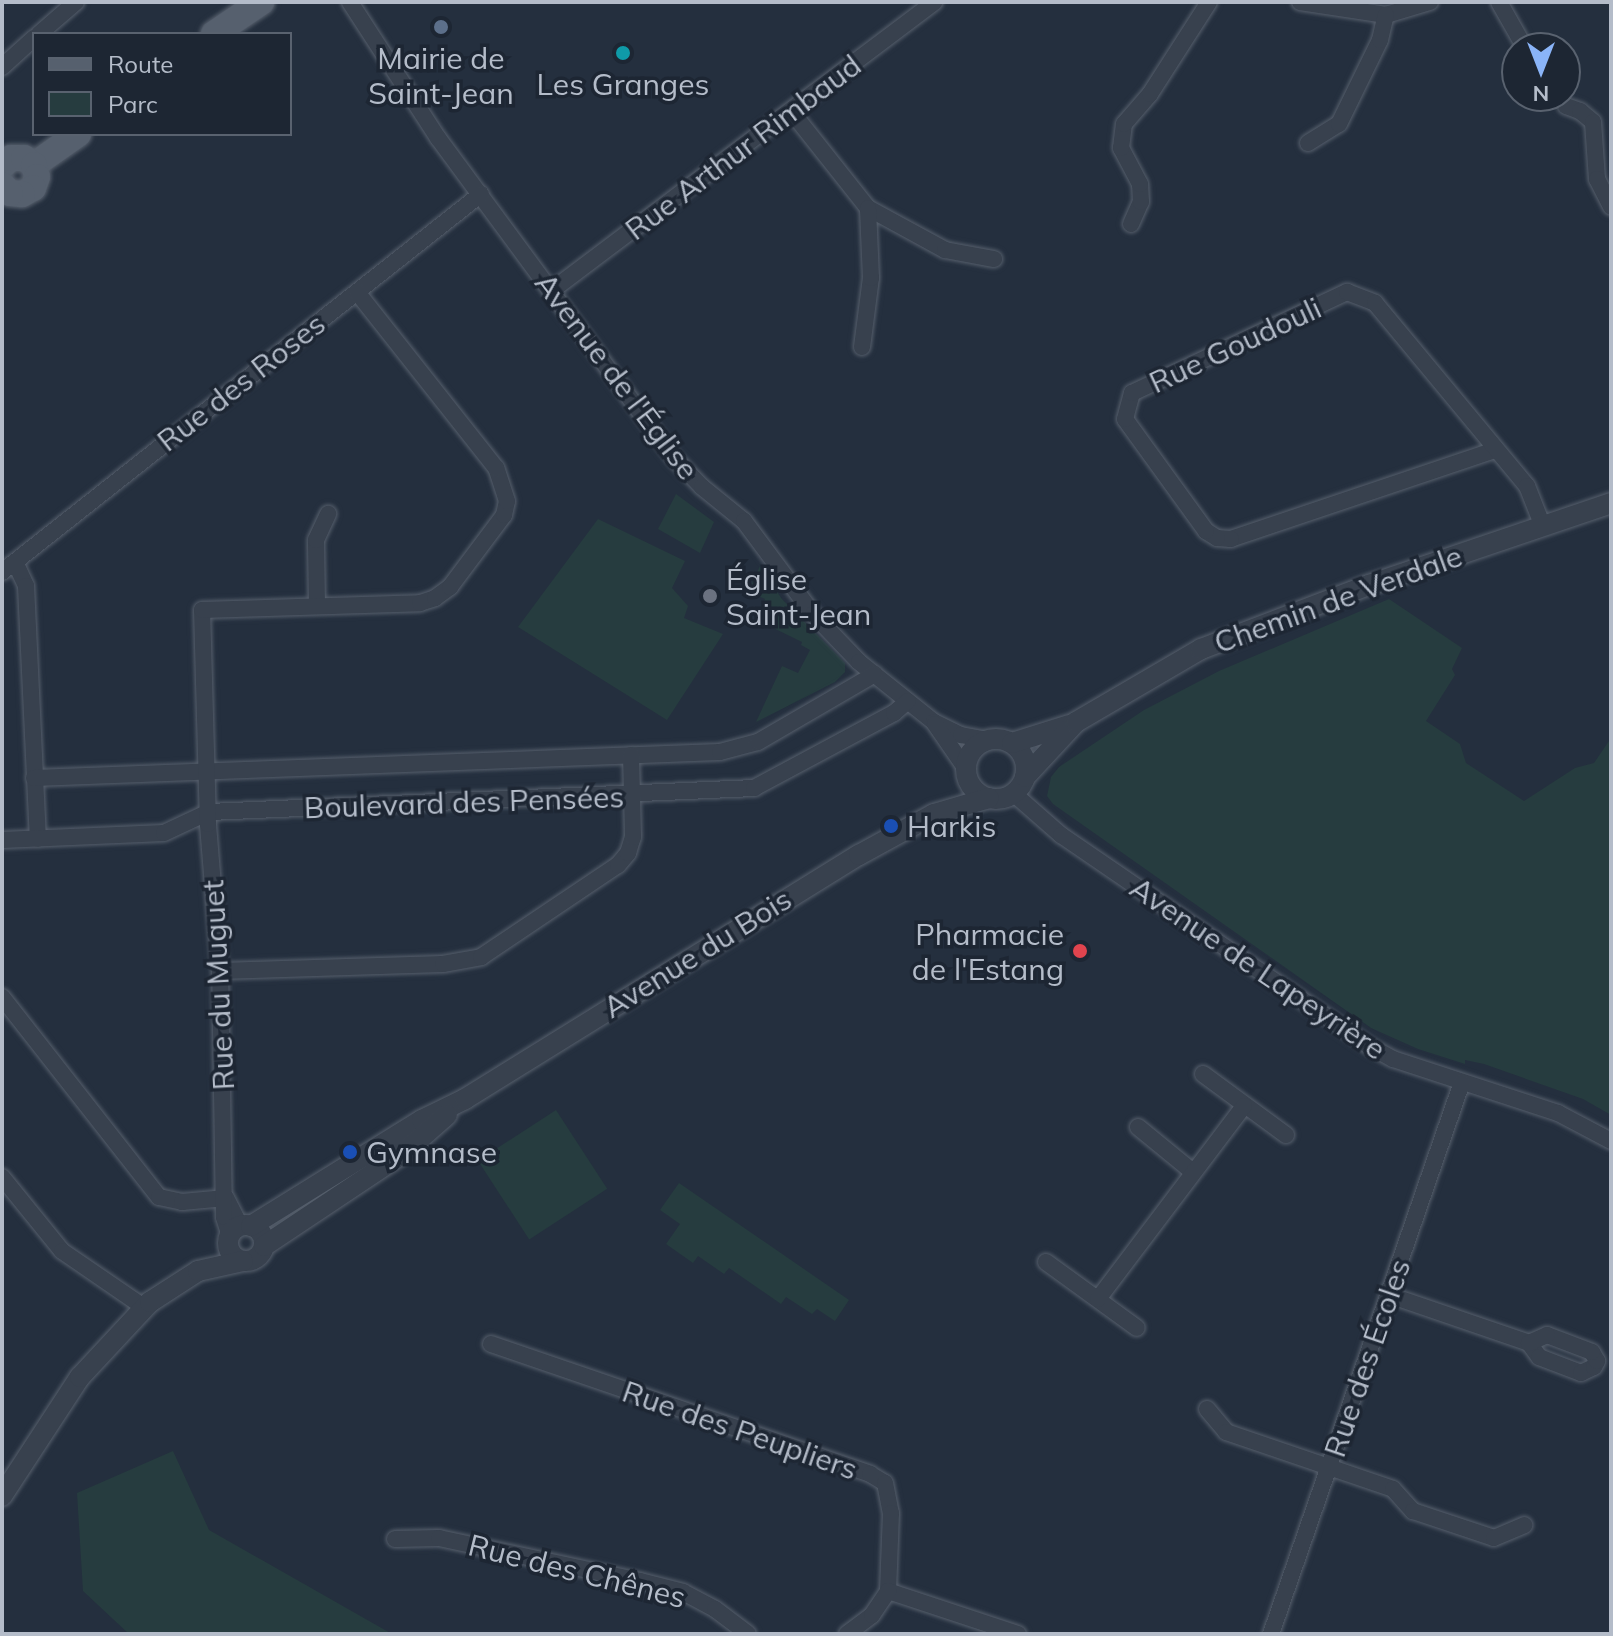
<!DOCTYPE html>
<meta charset="utf-8">
<style>
body{margin:0}
#map{position:relative;width:1613px;height:1636px;overflow:hidden;background:#242f3e;font-family:Mulish,sans-serif}
div>[style]{position:absolute}
.green>*{inset:0;background:#263c3f;transform-origin:0 0}
.roads{filter:drop-shadow(0 0 2px #565f6c) drop-shadow(0 0 2px #565f6c)}
.minor>*{height:16px;margin:-8px;padding:0 8px;transform-origin:8px;border-radius:8px;background:#38414e}
.tertiary>*{height:20px;margin:-10px;padding:0 10px;transform-origin:10px;border-radius:10px;background:#38414e}
.tertiary>.ring{margin:-10px;padding:0;box-sizing:content-box;background:none;border:20px solid #38414e;border-radius:50%}
.primary>*{height:26px;margin:-13px;padding:0 13px;transform-origin:13px;border-radius:13px;background:#56606e}
.dots>*{width:22px;height:22px;translate:-50% -50%;box-sizing:border-box;border:4px solid #1d2633;border-radius:50%}
span{translate:-50% -50%;white-space:nowrap;text-align:center;line-height:1.15;-webkit-text-stroke:7px #1d2633;paint-order:stroke}
.poi-label{font-size:30px;color:#b4bcc9}
.left{translate:0 -50%;text-align:left}
.right{translate:-100% -50%;text-align:right}
.street-label{font-size:30px;color:#b4bcc9}
.frame{position:absolute;inset:0;border:4px solid #b4bcc9;pointer-events:none}
.legend{position:absolute;left:32px;top:32px;width:260px;height:104px;box-sizing:border-box;background:#1d2633;border:2px solid #59626f;margin:0;padding:10px 14px;list-style:none;font-size:24px;color:#b4bcc9}
.legend li{display:flex;align-items:center;gap:16px;height:40px}
.legend b{width:40px;border:2px solid #59626f}
.north{position:absolute;left:1501px;top:32px;width:80px;height:80px;box-sizing:border-box;background:#1d2633;border:2px solid #59626f;border-radius:50%;rotate:180deg;font-size:22px;font-weight:700;line-height:32px;text-align:center;color:#b4bcc9}
.north::after{content:'';display:block;margin:auto;width:28px;height:36px;background:#8ab4f8;clip-path:polygon(50% 0,100% 100%,50% 72%,0 100%)}
</style>
<div id="map">
<div class="green">
<div style="clip-path:polygon(676px 494px,714px 522px,700px 553px,658px 529px)"></div>
<div style="clip-path:polygon(598px 519px,685px 561px,672px 588px,688px 606px,684px 618px,723px 634px,667px 720px,518px 627px)"></div>
<div style="clip-path:polygon(760px 566px,782px 599px,845px 663px,845px 672px,835px 682px,756px 722px,782px 666px,798px 673px,810px 650px,801px 645px,802px 642px,755px 619px,765px 599px,748px 592px)"></div>
<div style="clip-path:polygon(1389px 599px,1462px 648px,1452px 669px,1455px 675px,1426px 721px,1460px 744px,1466px 763px,1524px 801px,1575px 768px,1594px 763px,1611px 738px,1611px 1115px,1583px 1099px,1484px 1064px,1465px 1060px,1465px 1064px,1418px 1049px,1371px 1028px,1053px 804px,1047px 796px,1051px 777px,1059px 767px,1144px 710px,1219px 671px)"></div>
<div style="left:556px;top:1110px;width:94px;height:93px;rotate:57deg"></div>
<div style="clip-path:polygon(679px 1183px,849px 1300px,835px 1321px,817px 1309px,812px 1314px,786px 1297px,781px 1304px,729px 1268px,724px 1274px,698px 1256px,693px 1263px,666px 1244px,680px 1224px,660px 1210px)"></div>
<div style="clip-path:polygon(173px 1451px,209px 1530px,392px 1634px,129px 1634px,83px 1591px,77px 1493px)"></div>
</div>
<div class="roads">
<div class="minor">
<div style="left:350px;top:2px;width:162px;rotate:57.1deg"></div>
<div style="left:438px;top:138px;width:398px;rotate:53.6deg"></div>
<div style="left:674px;top:458px;width:40px;rotate:46deg"></div>
<div style="left:702px;top:487px;width:54px;rotate:39deg"></div>
<div style="left:744px;top:521px;width:116px;rotate:53.4deg"></div>
<div style="left:813px;top:614px;width:66px;rotate:46.2deg"></div>
<div style="left:859px;top:662px;width:96px;rotate:38.7deg"></div>
<div style="left:934px;top:722px;width:30px;rotate:26deg"></div>
<div style="left:961px;top:735px;width:26px;rotate:11deg"></div>
<div style="left:1300px;top:2px;width:87px;rotate:8.6deg"></div>
<div style="left:1386px;top:15px;width:46px;rotate:-16.5deg"></div>
<div style="left:1499px;top:2px;width:53px;rotate:60.5deg"></div>
<div style="left:39px;top:34px;width:49px;rotate:-40.9deg"></div>
<div style="left:2px;top:67px;width:43px;rotate:-42.2deg"></div>
<div style="left:1566px;top:106px;width:15px;rotate:20deg"></div>
<div style="left:1580px;top:111px;width:17px;rotate:40deg"></div>
<div style="left:1593px;top:122px;width:57px;rotate:86deg"></div>
<div style="left:1597px;top:179px;width:31px;rotate:63deg"></div>
<div style="left:791px;top:111px;width:124px;rotate:51.6deg"></div>
<div style="left:868px;top:208px;width:88px;rotate:28.6deg"></div>
<div style="left:945px;top:250px;width:50px;rotate:10.4deg"></div>
<div style="left:1308px;top:143px;width:36px;rotate:-32deg"></div>
<div style="left:1339px;top:124px;width:93px;rotate:-64deg"></div>
<div style="left:1380px;top:40px;width:26px;rotate:-77deg"></div>
<div style="left:1131px;top:224px;width:24px;rotate:-66deg"></div>
<div style="left:1141px;top:202px;width:18px;rotate:-93deg"></div>
<div style="left:1140px;top:184px;width:41px;rotate:-117.8deg"></div>
<div style="left:1121px;top:148px;width:24px;rotate:-83deg"></div>
<div style="left:1124px;top:124px;width:40px;rotate:-49deg"></div>
<div style="left:1150px;top:94px;width:109px;rotate:-57.3deg"></div>
<div style="left:551px;top:291px;width:480px;rotate:-37deg"></div>
<div style="left:862px;top:347px;width:70px;rotate:-82.6deg"></div>
<div style="left:871px;top:278px;width:70px;rotate:-92.5deg"></div>
<div style="left:1495px;top:450px;width:279px;rotate:161.4deg"></div>
<div style="left:1231px;top:539px;width:14px;rotate:-176deg"></div>
<div style="left:1217px;top:538px;width:13px;rotate:-148deg"></div>
<div style="left:1206px;top:531px;width:138px;rotate:-125.9deg"></div>
<div style="left:1125px;top:419px;width:27px;rotate:-75deg"></div>
<div style="left:1132px;top:393px;width:238px;rotate:-25.2deg"></div>
<div style="left:1347px;top:292px;width:30px;rotate:21deg"></div>
<div style="left:1375px;top:303px;width:238px;rotate:50.3deg"></div>
<div style="left:1527px;top:486px;width:41px;rotate:68.5deg"></div>
<div style="left:15px;top:562px;width:26px;rotate:65deg"></div>
<div style="left:26px;top:586px;width:253px;rotate:87.3deg"></div>
<div style="left:2px;top:572px;width:610px;rotate:-38.28deg"></div>
<div style="left:317px;top:606px;width:66px;rotate:-90.9deg"></div>
<div style="left:316px;top:540px;width:29px;rotate:-65deg"></div>
<div style="left:935px;top:724px;width:55px;rotate:55.4deg"></div>
<div style="left:34px;top:778px;width:686px;rotate:-2.17deg"></div>
<div style="left:720px;top:752px;width:39px;rotate:-15deg"></div>
<div style="left:758px;top:742px;width:135px;rotate:-30.2deg"></div>
<div style="left:1013px;top:793px;width:64px;rotate:41.2deg"></div>
<div style="left:1061px;top:835px;width:376px;rotate:34.4deg"></div>
<div style="left:1371px;top:1047px;width:25px;rotate:29deg"></div>
<div style="left:1393px;top:1059px;width:174px;rotate:18.1deg"></div>
<div style="left:1558px;top:1113px;width:60px;rotate:27.8deg"></div>
<div style="left:2px;top:840px;width:162px;rotate:-2.5deg"></div>
<div style="left:164px;top:833px;width:50px;rotate:-25deg"></div>
<div style="left:209px;top:812px;width:546px;rotate:-2.52deg"></div>
<div style="left:754px;top:788px;width:159px;rotate:-28.2deg"></div>
<div style="left:894px;top:713px;width:18px;rotate:-41deg"></div>
<div style="left:220px;top:971px;width:223px;rotate:-1.8deg"></div>
<div style="left:443px;top:964px;width:39px;rotate:-10deg"></div>
<div style="left:481px;top:957px;width:165px;rotate:-33.9deg"></div>
<div style="left:618px;top:865px;width:16px;rotate:-50deg"></div>
<div style="left:628px;top:853px;width:17px;rotate:-73deg"></div>
<div style="left:633px;top:837px;width:82px;rotate:-91.4deg"></div>
<div style="left:2px;top:997px;width:254px;rotate:51.9deg"></div>
<div style="left:159px;top:1197px;width:24px;rotate:12deg"></div>
<div style="left:182px;top:1202px;width:44px;rotate:-5.2deg"></div>
<div style="left:1203px;top:1074px;width:103px;rotate:36.3deg"></div>
<div style="left:1138px;top:1127px;width:71px;rotate:39.3deg"></div>
<div style="left:2px;top:1177px;width:95px;rotate:51deg"></div>
<div style="left:62px;top:1251px;width:101px;rotate:34.5deg"></div>
<div style="left:226px;top:1198px;width:31px;rotate:63deg"></div>
<div style="left:230px;top:1236px;width:20px;rotate:-108deg"></div>
<div style="left:224px;top:1217px;width:246px;rotate:-90.9deg"></div>
<div style="left:220px;top:971px;width:147px;rotate:-94.7deg"></div>
<div style="left:208px;top:824px;width:214px;rotate:-91.6deg"></div>
<div style="left:202px;top:610px;width:218px;rotate:-1.8deg"></div>
<div style="left:420px;top:603px;width:16px;rotate:-18deg"></div>
<div style="left:435px;top:598px;width:19px;rotate:-36deg"></div>
<div style="left:450px;top:587px;width:90px;rotate:-53.1deg"></div>
<div style="left:504px;top:515px;width:14px;rotate:-78deg"></div>
<div style="left:507px;top:501px;width:35px;rotate:-108deg"></div>
<div style="left:496px;top:468px;width:224px;rotate:-128.3deg"></div>
<div style="left:1046px;top:1262px;width:112px;rotate:36deg"></div>
<div style="left:1389px;top:1295px;width:148px;rotate:18.9deg"></div>
<div style="left:1529px;top:1343px;width:17px;rotate:54deg"></div>
<div style="left:1539px;top:1357px;width:45px;rotate:20.9deg"></div>
<div style="left:1581px;top:1373px;width:14px;rotate:-25deg"></div>
<div style="left:1594px;top:1367px;width:7px;rotate:-63deg"></div>
<div style="left:1597px;top:1361px;width:10px;rotate:-119deg"></div>
<div style="left:1592px;top:1352px;width:48px;rotate:-159.3deg"></div>
<div style="left:1547px;top:1335px;width:20px;rotate:156deg"></div>
<div style="left:1098px;top:1299px;width:242px;rotate:-52.9deg"></div>
<div style="left:491px;top:1344px;width:401px;rotate:18.9deg"></div>
<div style="left:870px;top:1474px;width:17px;rotate:31deg"></div>
<div style="left:885px;top:1483px;width:31px;rotate:79deg"></div>
<div style="left:891px;top:1513px;width:78px;rotate:92.2deg"></div>
<div style="left:1207px;top:1409px;width:30px;rotate:50deg"></div>
<div style="left:1226px;top:1432px;width:176px;rotate:18.8deg"></div>
<div style="left:1393px;top:1489px;width:30px;rotate:48deg"></div>
<div style="left:1413px;top:1511px;width:85px;rotate:18.4deg"></div>
<div style="left:1494px;top:1538px;width:33px;rotate:-23deg"></div>
<div style="left:395px;top:1539px;width:44px;rotate:-1.3deg"></div>
<div style="left:439px;top:1538px;width:206px;rotate:12.1deg"></div>
<div style="left:640px;top:1581px;width:44px;rotate:14.3deg"></div>
<div style="left:683px;top:1592px;width:36px;rotate:28deg"></div>
<div style="left:715px;top:1609px;width:41px;rotate:37.1deg"></div>
<div style="left:888px;top:1591px;width:137px;rotate:18.3deg"></div>
<div style="left:847px;top:1634px;width:31px;rotate:-37deg"></div>
<div style="left:872px;top:1615px;width:29px;rotate:-56deg"></div>
<div style="left:1271px;top:1634px;width:584px;rotate:-70.91deg"></div>
</div>
<div class="tertiary">
<div class="ring" style="left:966px;top:739px;width:40px;height:40px"></div>
<div style="left:1012px;top:743px;width:60px;rotate:-17.5deg"></div>
<div style="left:1025px;top:777px;width:75px;rotate:-47.2deg"></div>
<div style="left:1076px;top:722px;width:145px;rotate:-30.3deg"></div>
<div style="left:1201px;top:649px;width:180px;rotate:-20.9deg"></div>
<div style="left:1369px;top:585px;width:256px;rotate:-18.7deg"></div>
<div class="ring" style="left:228px;top:1225px;width:16px;height:16px"></div>
<div style="left:251px;top:1226px;width:201px;rotate:-31.8deg"></div>
<div style="left:422px;top:1120px;width:48px;rotate:-26deg"></div>
<div style="left:465px;top:1099px;width:463px;rotate:-31.8deg"></div>
<div style="left:859px;top:855px;width:85px;rotate:-28.7deg"></div>
<div style="left:934px;top:814px;width:57px;rotate:-16.2deg"></div>
<div style="left:264px;top:1246px;width:169px;rotate:-33.7deg"></div>
<div style="left:405px;top:1152px;width:56px;rotate:-41.4deg"></div>
<div style="left:2px;top:1496px;width:142px;rotate:-56.8deg"></div>
<div style="left:80px;top:1377px;width:103px;rotate:-47deg"></div>
<div style="left:150px;top:1302px;width:57px;rotate:-32.9deg"></div>
<div style="left:198px;top:1271px;width:46px;rotate:-12.5deg"></div>
</div>
<div class="primary">
<div style="left:214px;top:34px;width:57px;rotate:-34.2deg"></div>
<div style="left:34px;top:165px;width:54px;rotate:-35.2deg"></div>
<div style="left:2px;top:166px;width:12px;rotate:-42deg"></div>
<div style="left:11px;top:158px;width:13px"></div>
<div style="left:24px;top:158px;width:12px;rotate:35deg"></div>
<div style="left:34px;top:165px;width:12px;rotate:76deg"></div>
<div style="left:37px;top:177px;width:12px;rotate:110deg"></div>
<div style="left:33px;top:188px;width:13px;rotate:151deg"></div>
<div style="left:22px;top:194px;width:12px;rotate:-175deg"></div>
<div style="left:10px;top:193px;width:11px;rotate:-135deg"></div>
</div>
</div>
<div class="dots">
<div style="left:441px;top:27px;background:#5c6f8a"></div>
<div style="left:623px;top:53px;background:#0f9aa8"></div>
<div style="left:710px;top:596px;background:#6b7280"></div>
<div style="left:891px;top:826px;background:#1a4fb4"></div>
<div style="left:1080px;top:951px;background:#e0444e"></div>
<div style="left:350px;top:1152px;background:#1a4fb4"></div>
</div>
<div class="poi-label">
<span style="left:441px;top:75px">Mairie de<br>Saint-Jean</span>
<span style="left:623px;top:84px">Les Granges</span>
<span class="left" style="left:726px;top:596px">Église<br>Saint-Jean</span>
<span class="left" style="left:907px;top:826px">Harkis</span>
<span class="right" style="left:1064px;top:951px">Pharmacie<br>de l'Estang</span>
<span class="left" style="left:366px;top:1152px">Gymnase</span>
</div>
<div class="street-label">
<span style="left:743px;top:147px;rotate:-37deg">Rue Arthur Rimbaud</span>
<span style="left:1235px;top:345px;rotate:-25deg">Rue Goudouli</span>
<span style="left:617px;top:376px;rotate:53deg">Avenue de l'Église</span>
<span style="left:241px;top:382px;rotate:-38deg">Rue des Roses</span>
<span style="left:1338px;top:599px;rotate:-20deg">Chemin de Verdale</span>
<span style="left:464px;top:802px;rotate:-2deg">Boulevard des Pensées</span>
<span style="left:697px;top:953px;rotate:-32deg">Avenue du Bois</span>
<span style="left:1258px;top:968px;rotate:34deg">Avenue de Lapeyrière</span>
<span style="left:218px;top:985px;rotate:-93deg">Rue du Muguet</span>
<span style="left:1367px;top:1358px;rotate:-71deg">Rue des Écoles</span>
<span style="left:740px;top:1430px;rotate:19deg">Rue des Peupliers</span>
<span style="left:577px;top:1571px;rotate:14deg">Rue des Chênes</span>
</div>
<div class="frame"></div>
<ul class="legend">
<li><b style="height:10px;background:#56606e"></b>Route</li>
<li><b style="height:22px;background:#263c3f"></b>Parc</li>
</ul>
<div class="north">N</div>
</div>
